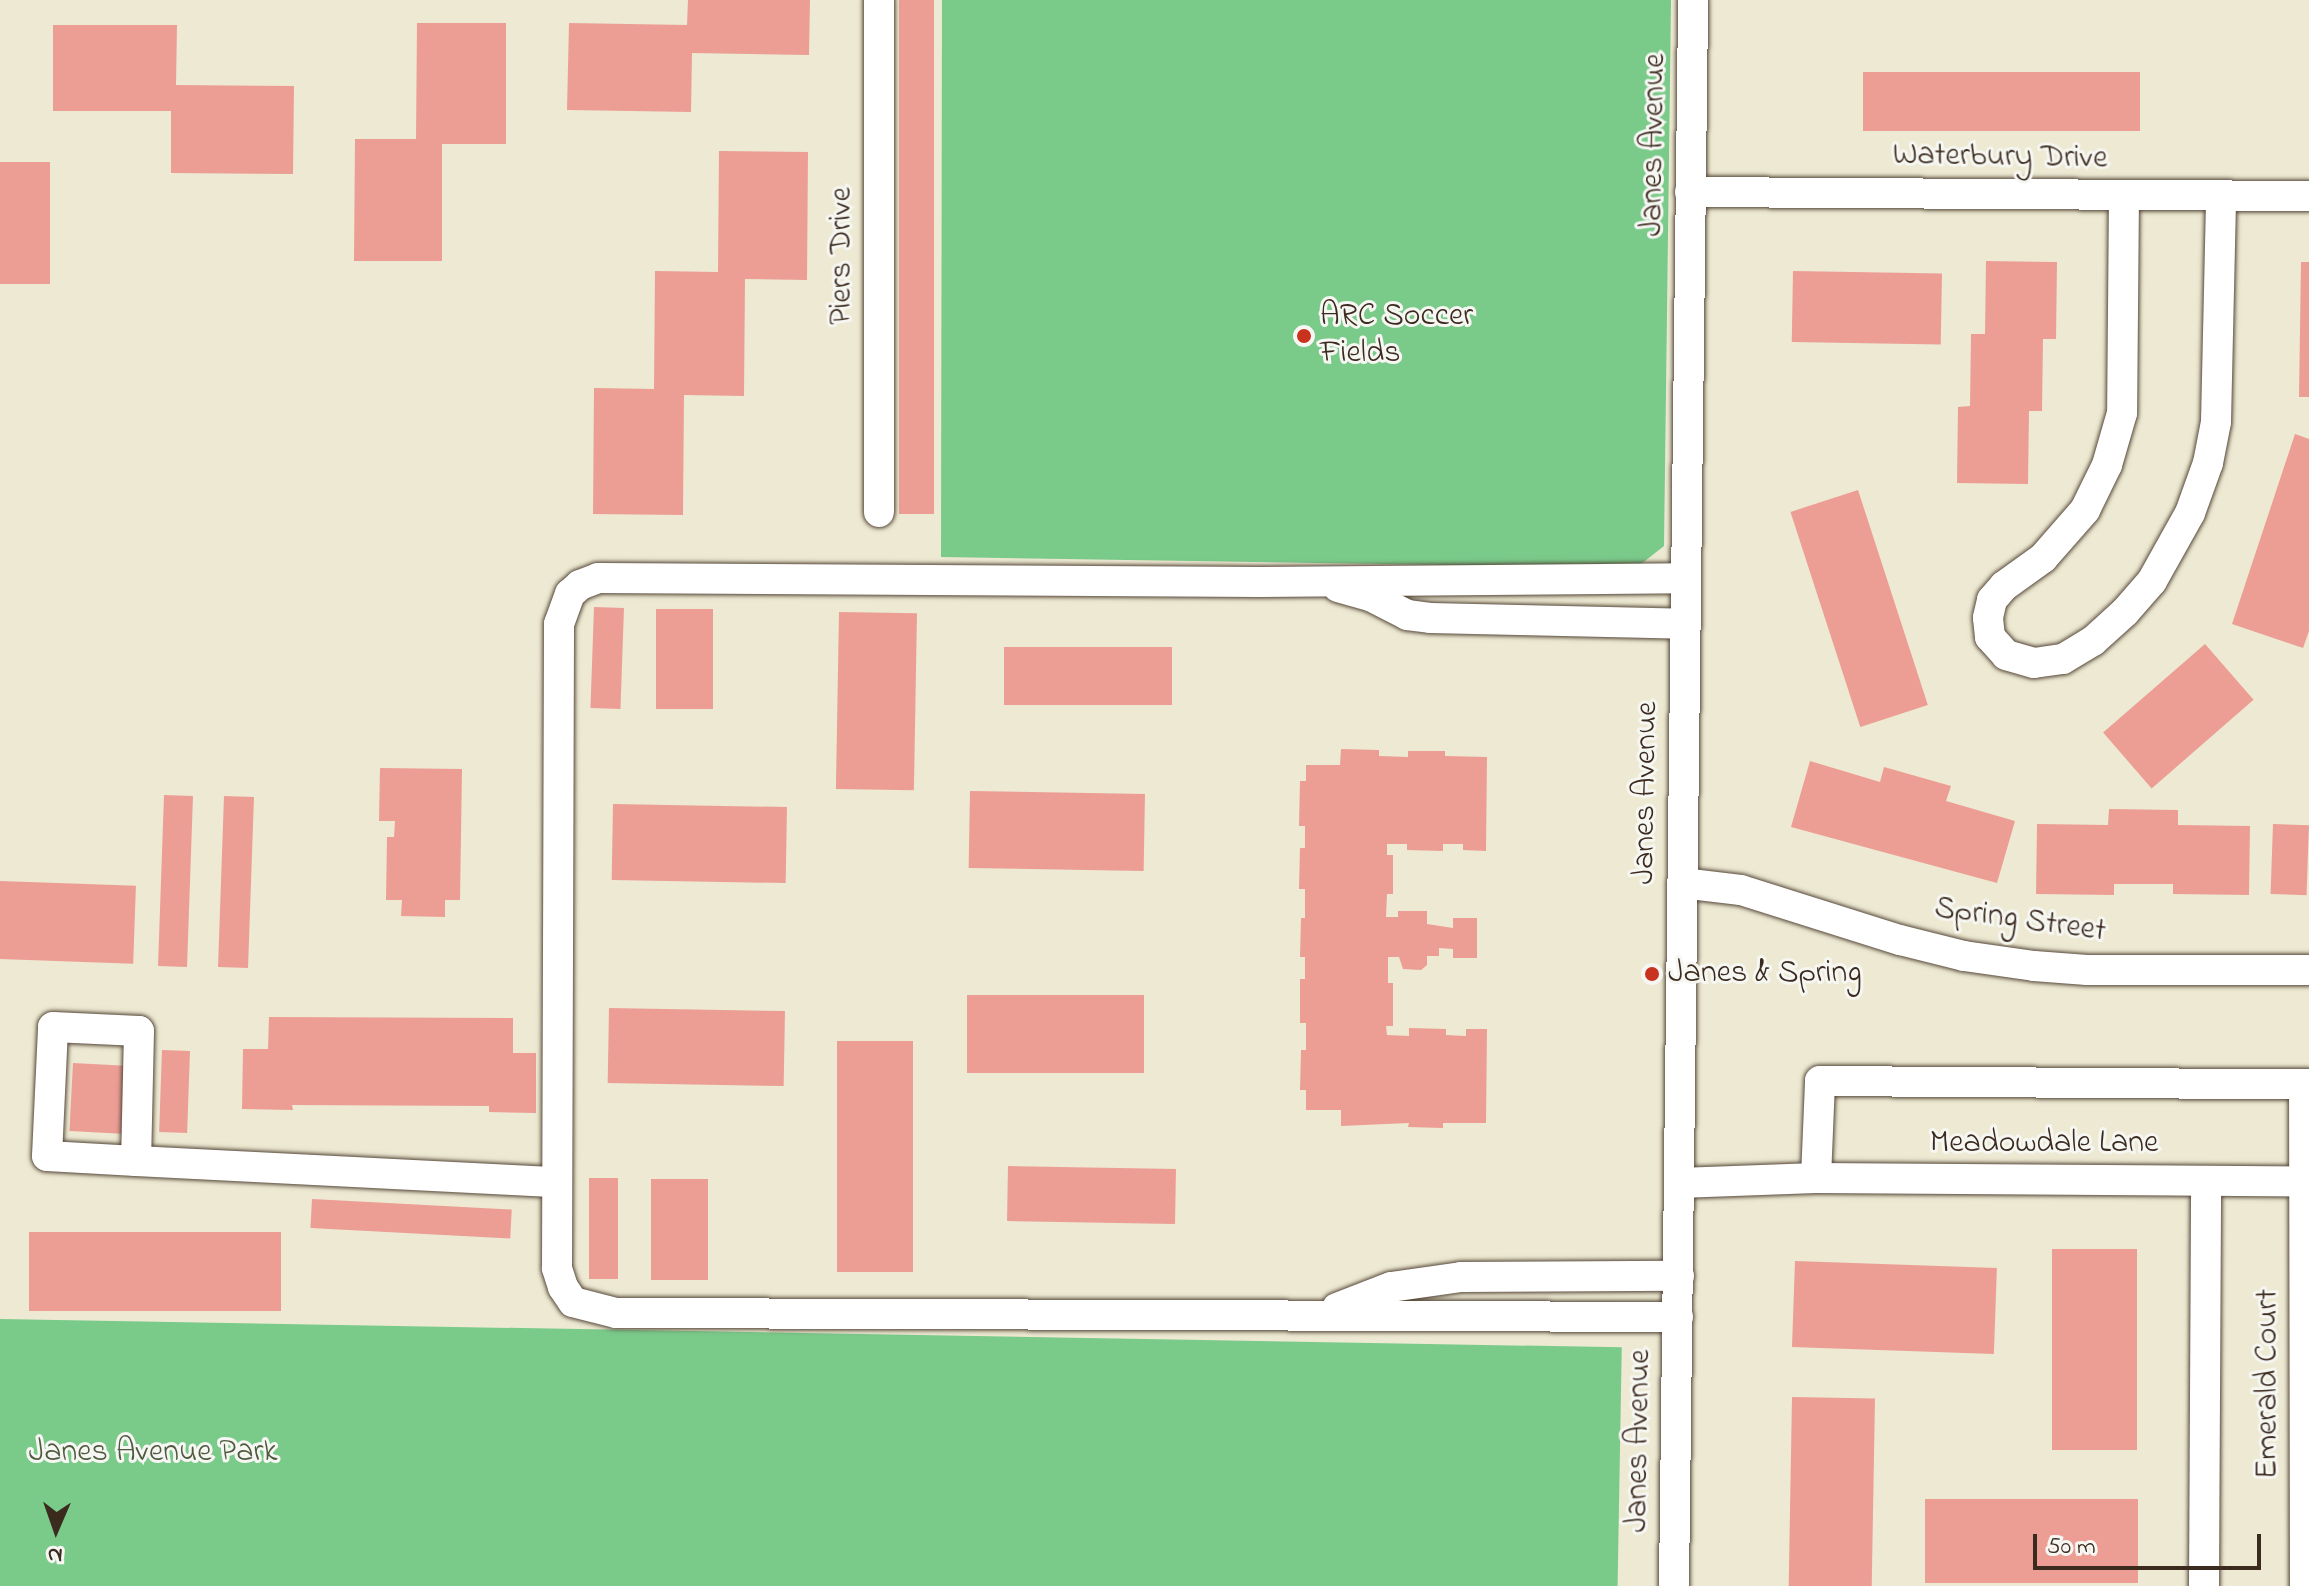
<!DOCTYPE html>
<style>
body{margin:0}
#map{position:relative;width:2309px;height:1586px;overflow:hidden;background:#ede9d2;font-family:"Indie Flower",sans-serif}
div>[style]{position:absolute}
.green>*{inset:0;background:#7aca8a;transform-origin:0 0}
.building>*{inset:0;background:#ec9e95;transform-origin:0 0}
.roads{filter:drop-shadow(0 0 2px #564739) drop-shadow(0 0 2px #564739)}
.minor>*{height:30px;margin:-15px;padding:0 15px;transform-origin:15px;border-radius:15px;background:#fff}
.dots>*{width:22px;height:22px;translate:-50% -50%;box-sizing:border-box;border:4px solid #f6f6f2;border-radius:50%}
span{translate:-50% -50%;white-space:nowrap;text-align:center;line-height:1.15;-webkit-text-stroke:6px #f6f6f2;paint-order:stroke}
.street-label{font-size:32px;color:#3b2a1e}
.poi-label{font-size:32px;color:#3b2a1e}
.left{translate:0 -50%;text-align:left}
.park-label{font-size:32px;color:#4e5a3e}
.north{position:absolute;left:16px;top:1490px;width:80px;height:80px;-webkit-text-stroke:6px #f6f6f2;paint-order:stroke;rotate:182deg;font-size:22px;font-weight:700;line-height:32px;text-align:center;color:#3b2a1e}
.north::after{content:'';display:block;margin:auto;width:28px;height:36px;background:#3b2a1e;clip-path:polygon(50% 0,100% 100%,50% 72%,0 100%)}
.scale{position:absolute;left:2033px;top:1534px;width:228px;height:36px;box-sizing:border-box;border:4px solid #3b2a1e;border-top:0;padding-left:10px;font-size:24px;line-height:28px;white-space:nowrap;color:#3b2a1e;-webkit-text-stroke:6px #f6f6f2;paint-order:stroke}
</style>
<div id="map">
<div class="green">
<div style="clip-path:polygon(942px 0,1671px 0,1664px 546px,1636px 568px,941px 557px)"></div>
<div style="left:0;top:1319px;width:1622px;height:267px;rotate:1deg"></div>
</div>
<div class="building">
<div style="clip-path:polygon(688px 0,810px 0,809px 55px,692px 53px,691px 112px,567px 110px,569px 23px,687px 25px)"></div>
<div style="left:899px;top:0;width:35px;height:514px"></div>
<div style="clip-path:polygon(417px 23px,506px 23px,506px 144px,442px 144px,442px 261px,354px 261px,355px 139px,416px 139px)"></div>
<div style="clip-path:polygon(53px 25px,177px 25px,176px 85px,294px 86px,293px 174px,171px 173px,171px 111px,53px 111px)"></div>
<div style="left:1863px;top:72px;width:277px;height:59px"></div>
<div style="clip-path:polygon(719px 151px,808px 152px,807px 280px,745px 279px,744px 396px,684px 395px,683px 515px,593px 514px,594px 388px,654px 389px,655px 271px,718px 272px)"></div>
<div style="left:0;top:162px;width:50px;height:122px"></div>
<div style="clip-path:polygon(1986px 261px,2057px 262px,2056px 339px,2043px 339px,2042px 411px,2029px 411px,2028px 484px,1957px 483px,1958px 407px,1970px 406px,1971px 334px,1985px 334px)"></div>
<div style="clip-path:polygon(2301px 262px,2309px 262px,2309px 397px,2299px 397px)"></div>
<div style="left:1793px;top:271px;width:149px;height:71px;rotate:1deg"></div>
<div style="clip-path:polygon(2295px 434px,2309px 439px,2309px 631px,2303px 648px,2232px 624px)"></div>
<div style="left:1858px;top:490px;width:226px;height:71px;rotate:72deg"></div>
<div style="left:594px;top:607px;width:30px;height:101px;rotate:2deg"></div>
<div style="left:656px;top:609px;width:57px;height:100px"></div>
<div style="left:839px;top:612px;width:78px;height:177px;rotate:1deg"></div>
<div style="left:2205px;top:644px;width:74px;height:135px;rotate:49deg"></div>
<div style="left:1004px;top:647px;width:168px;height:58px"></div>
<div style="clip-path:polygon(1341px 749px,1379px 750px,1379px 756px,1408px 757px,1408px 751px,1445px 751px,1445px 756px,1487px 757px,1486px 851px,1463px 850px,1463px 844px,1443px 844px,1443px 851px,1407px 850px,1407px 844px,1387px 844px,1387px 855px,1393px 855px,1393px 894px,1387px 894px,1386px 917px,1398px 917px,1398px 911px,1427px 911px,1427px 924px,1453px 928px,1453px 918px,1477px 918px,1477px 958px,1453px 958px,1453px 949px,1439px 948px,1439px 956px,1427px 956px,1427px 965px,1421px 970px,1403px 969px,1399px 957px,1388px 957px,1388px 983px,1393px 983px,1393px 1026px,1386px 1026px,1387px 1035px,1409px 1036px,1409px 1028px,1446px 1029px,1446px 1035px,1466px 1036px,1466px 1029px,1487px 1029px,1486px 1123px,1443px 1123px,1443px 1128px,1408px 1127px,1409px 1123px,1341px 1126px,1341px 1110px,1306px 1110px,1306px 1090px,1300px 1090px,1301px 1050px,1306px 1050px,1306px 1023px,1300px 1023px,1300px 979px,1305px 979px,1305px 957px,1300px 957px,1301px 918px,1305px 918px,1305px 889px,1299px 889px,1300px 848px,1305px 848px,1305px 826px,1299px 826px,1300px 781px,1306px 781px,1306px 765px,1340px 765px)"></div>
<div style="clip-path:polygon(1810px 761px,1880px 782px,1884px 767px,1951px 786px,1946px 801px,2015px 821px,1997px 883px,1791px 827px)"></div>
<div style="clip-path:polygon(380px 768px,462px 769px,460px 900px,445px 900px,445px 917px,401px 916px,402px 900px,386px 900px,387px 837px,394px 837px,395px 821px,379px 821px)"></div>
<div style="left:970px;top:791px;width:175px;height:77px;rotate:1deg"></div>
<div style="left:164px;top:795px;width:29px;height:171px;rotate:2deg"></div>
<div style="left:224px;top:796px;width:30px;height:171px;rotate:2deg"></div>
<div style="left:613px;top:804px;width:174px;height:76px;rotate:1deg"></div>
<div style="clip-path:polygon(2109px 809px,2178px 810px,2178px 825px,2250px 826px,2249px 895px,2173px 894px,2173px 884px,2114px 884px,2114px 895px,2036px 894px,2037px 824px,2108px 825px)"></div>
<div style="left:2273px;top:824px;width:36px;height:70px;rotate:2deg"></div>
<div style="left:0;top:881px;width:136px;height:78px;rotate:2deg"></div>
<div style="left:967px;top:995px;width:177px;height:78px"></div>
<div style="left:609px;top:1008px;width:176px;height:75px;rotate:1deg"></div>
<div style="clip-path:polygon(269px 1017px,513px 1018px,513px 1053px,536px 1053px,536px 1113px,489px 1112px,489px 1106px,292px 1105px,293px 1110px,242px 1109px,243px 1049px,268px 1049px)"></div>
<div style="left:837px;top:1041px;width:76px;height:231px"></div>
<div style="left:162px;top:1050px;width:28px;height:82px;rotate:2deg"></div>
<div style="left:73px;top:1063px;width:57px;height:68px;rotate:3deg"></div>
<div style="left:1008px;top:1166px;width:168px;height:55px;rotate:1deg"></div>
<div style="left:589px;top:1178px;width:29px;height:101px"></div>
<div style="left:651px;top:1179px;width:57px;height:101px"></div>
<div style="left:312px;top:1199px;width:200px;height:29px;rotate:3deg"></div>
<div style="left:29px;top:1232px;width:252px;height:79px"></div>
<div style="left:2052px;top:1249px;width:85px;height:201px"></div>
<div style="left:1795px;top:1261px;width:202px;height:86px;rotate:2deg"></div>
<div style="left:1792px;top:1397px;width:83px;height:189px;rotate:1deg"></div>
<div style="left:1925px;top:1499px;width:213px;height:84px"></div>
</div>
<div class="roads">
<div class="minor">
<div style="left:1690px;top:192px;width:619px;rotate:0.37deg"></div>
<div style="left:2124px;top:195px;width:218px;rotate:90.5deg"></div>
<div style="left:2122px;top:413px;width:54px;rotate:106.1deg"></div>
<div style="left:2107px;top:465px;width:50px;rotate:116.1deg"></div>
<div style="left:2085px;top:510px;width:64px;rotate:131.2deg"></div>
<div style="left:2043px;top:558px;width:48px;rotate:144.3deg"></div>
<div style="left:2004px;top:586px;width:18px;rotate:131deg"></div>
<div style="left:1992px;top:600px;width:18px;rotate:103deg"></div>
<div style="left:1988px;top:618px;width:19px;rotate:84deg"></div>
<div style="left:1990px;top:637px;width:24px;rotate:48deg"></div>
<div style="left:2006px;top:655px;width:29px;rotate:16deg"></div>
<div style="left:2034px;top:663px;width:29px;rotate:-8deg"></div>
<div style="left:2063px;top:659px;width:35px;rotate:-31deg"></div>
<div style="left:2093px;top:641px;width:43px;rotate:-42.2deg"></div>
<div style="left:2125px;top:612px;width:41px;rotate:-48.9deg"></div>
<div style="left:2152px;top:581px;width:78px;rotate:-60.8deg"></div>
<div style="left:2190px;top:513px;width:53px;rotate:-70.2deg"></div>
<div style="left:2208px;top:463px;width:42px;rotate:-79deg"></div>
<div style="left:2216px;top:422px;width:226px;rotate:-88.7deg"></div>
<div style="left:879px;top:512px;width:512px;rotate:-90deg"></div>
<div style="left:1338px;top:587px;width:35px;rotate:16deg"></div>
<div style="left:1372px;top:597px;width:39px;rotate:27deg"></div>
<div style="left:1407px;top:615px;width:23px;rotate:7deg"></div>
<div style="left:1430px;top:618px;width:255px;rotate:1.3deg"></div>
<div style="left:1682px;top:883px;width:59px;rotate:6.8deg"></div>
<div style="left:1741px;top:890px;width:167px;rotate:17.5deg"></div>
<div style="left:1900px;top:940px;width:66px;rotate:14deg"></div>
<div style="left:1964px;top:956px;width:71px;rotate:8.1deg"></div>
<div style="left:2034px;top:966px;width:53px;rotate:4.3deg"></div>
<div style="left:2087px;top:970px;width:222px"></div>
<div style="left:53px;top:1027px;width:86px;rotate:2.7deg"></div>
<div style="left:139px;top:1031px;width:130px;rotate:91.3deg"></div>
<div style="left:136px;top:1161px;width:89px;rotate:-176.8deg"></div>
<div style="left:47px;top:1156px;width:129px;rotate:-87.3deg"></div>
<div style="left:136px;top:1161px;width:421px;rotate:2.9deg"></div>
<div style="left:1816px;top:1178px;width:97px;rotate:-87.6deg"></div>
<div style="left:1820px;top:1081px;width:484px;rotate:0.4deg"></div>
<div style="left:1679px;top:1183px;width:137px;rotate:-2.1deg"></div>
<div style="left:1816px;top:1178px;width:489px;rotate:0.4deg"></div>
<div style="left:1337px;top:1308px;width:58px;rotate:-21.3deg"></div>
<div style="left:1391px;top:1287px;width:71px;rotate:-8.1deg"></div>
<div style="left:1461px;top:1277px;width:218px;rotate:-0.3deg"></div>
<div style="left:1678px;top:1317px;width:1062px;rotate:-179.78deg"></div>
<div style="left:616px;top:1313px;width:44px;rotate:-165.7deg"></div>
<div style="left:573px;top:1302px;width:18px;rotate:-124deg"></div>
<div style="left:563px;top:1287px;width:20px;rotate:-108deg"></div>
<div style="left:557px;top:1268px;width:644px;rotate:-89.82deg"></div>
<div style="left:559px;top:624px;width:32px;rotate:-70deg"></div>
<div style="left:570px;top:594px;width:13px;rotate:-42deg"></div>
<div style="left:580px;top:585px;width:19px;rotate:-21deg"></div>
<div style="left:598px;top:578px;width:662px;rotate:0.35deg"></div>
<div style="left:1260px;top:582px;width:425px;rotate:-0.5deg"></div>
<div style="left:1674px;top:1586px;width:1586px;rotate:-89.31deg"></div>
<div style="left:2204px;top:1586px;width:405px;rotate:-89.7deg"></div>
<div style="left:2305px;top:1586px;width:502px;rotate:-90.11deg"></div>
<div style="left:2304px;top:1084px;width:5px"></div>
</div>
</div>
<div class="dots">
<div style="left:1304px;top:336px;background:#c8321e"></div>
<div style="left:1652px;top:974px;background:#c8321e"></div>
</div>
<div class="street-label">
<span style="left:1655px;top:145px;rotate:-89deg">Janes Avenue</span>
<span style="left:2000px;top:158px;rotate:1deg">Waterbury Drive</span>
<span style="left:843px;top:256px;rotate:-90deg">Piers Drive</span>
<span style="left:1647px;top:793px;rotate:-89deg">Janes Avenue</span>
<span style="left:2020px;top:921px;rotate:8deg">Spring Street</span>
<span style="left:2044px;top:1144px">Meadowdale Lane</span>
<span style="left:2269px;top:1384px;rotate:-90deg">Emerald Court</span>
<span style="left:1640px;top:1441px;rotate:-89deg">Janes Avenue</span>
</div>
<div class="poi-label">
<span class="left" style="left:1320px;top:336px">ARC Soccer<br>Fields</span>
<span class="left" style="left:1668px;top:974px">Janes &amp; Spring</span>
</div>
<div class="park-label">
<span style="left:153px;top:1453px">Janes Avenue Park</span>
</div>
<div class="north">N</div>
<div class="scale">50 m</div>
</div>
